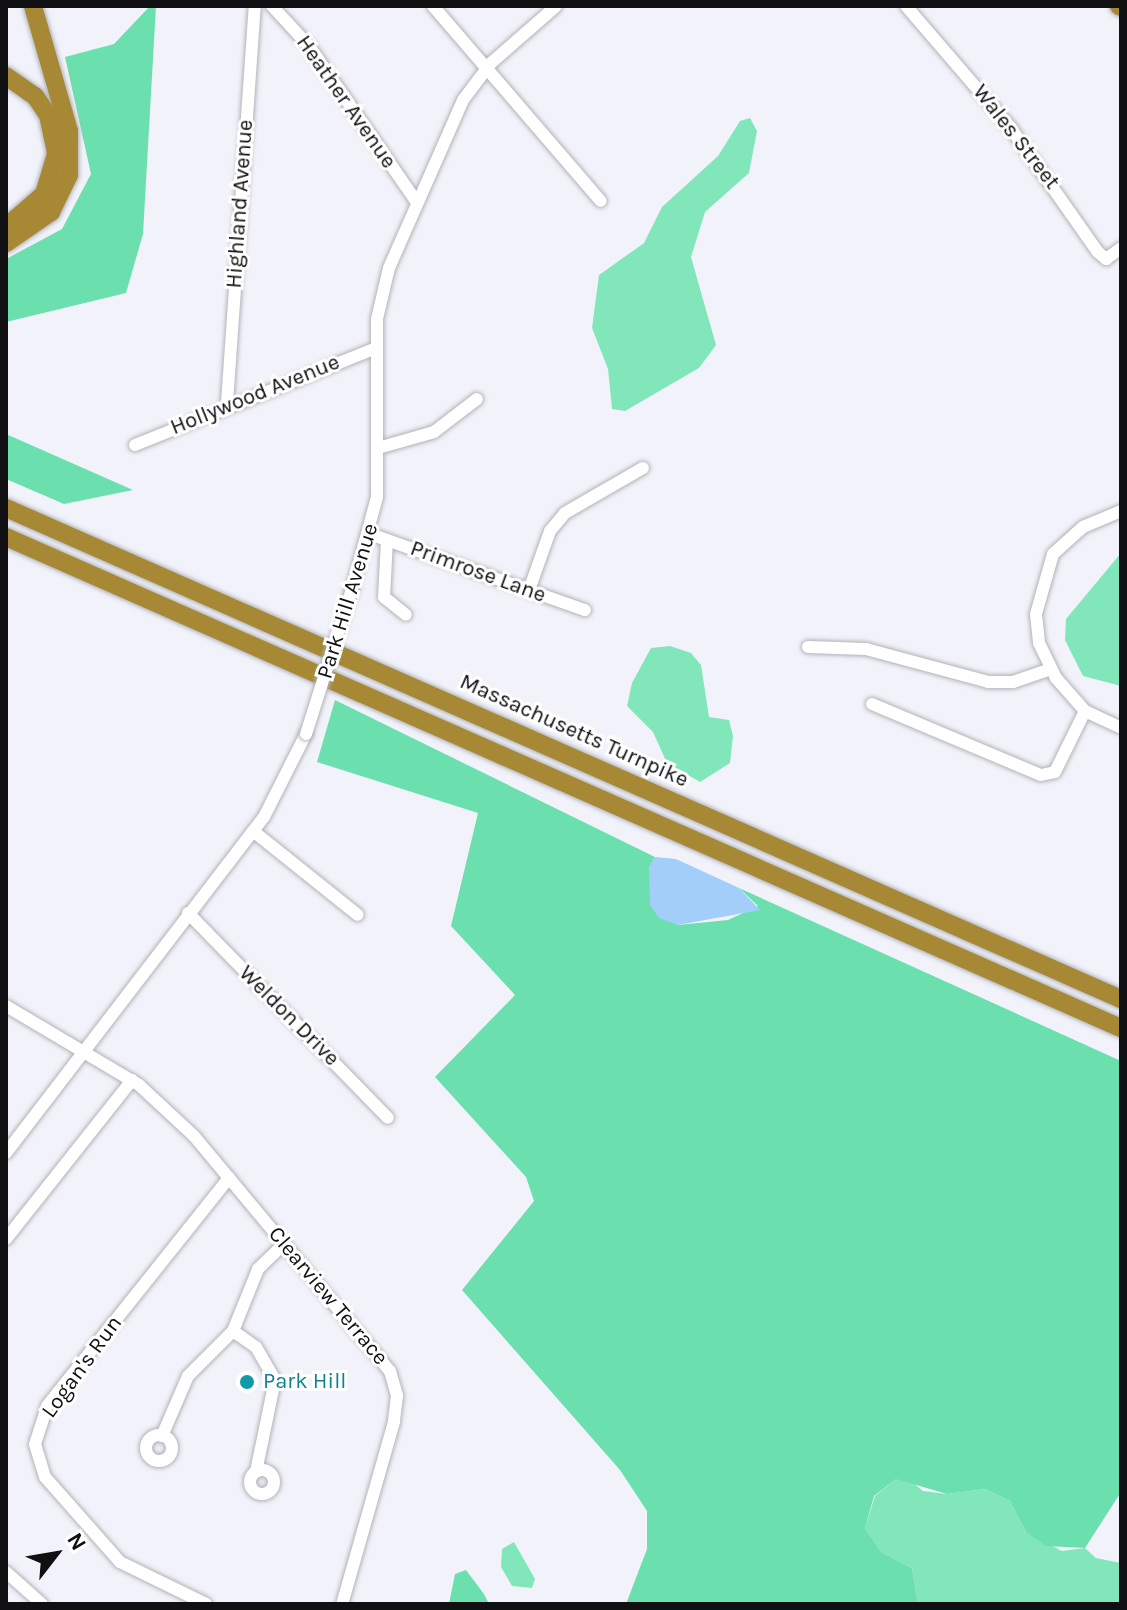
<!DOCTYPE html>
<style>
body{margin:0}
#map{position:relative;width:1127px;height:1610px;overflow:hidden;background:#f2f3fa;font-family:Karla,sans-serif}
div>[style]{position:absolute}
.green>*{inset:0;background:#81e7bb}
.forest>*{inset:0;background:#6cdfaf}
.water>*{inset:0;background:#a3cef9}
.roads{filter:drop-shadow(0 0 2px #b2b3b9) drop-shadow(0 0 2px #b2b3b9)}
.minor>*{height:12px;margin:-6px;padding:0 6px;transform-origin:6px;border-radius:6px;background:#fff}
.minor>.ring{margin:-6px;padding:0;box-sizing:content-box;background:none;border:12px solid #fff;border-radius:50%}
.highway>*{height:18px;margin:-9px;padding:0 9px;transform-origin:9px;border-radius:9px;background:#a68835}
.bridges{filter:drop-shadow(0 0 2px #b2b3b9) drop-shadow(0 0 2px #b2b3b9)}
.minor-bridge>*{height:12px;margin:-6px;padding:0 6px;transform-origin:6px;border-radius:6px;background:#fff}
.dots>*{width:22px;height:22px;translate:-50% -50%;box-sizing:border-box;border:4px solid #fff;border-radius:50%}
span{translate:-50% -50%;white-space:nowrap;text-align:center;line-height:1.15;-webkit-text-stroke:6px #fff;paint-order:stroke}
.street-label{font-size:22px;color:#101012}
.culture-label{font-size:22px;color:#0d838f}
.left{translate:0 -50%;text-align:left}
.frame{position:absolute;inset:0;border:8px solid #101012;pointer-events:none}
.north{position:absolute;left:16px;top:1514px;width:80px;height:80px;-webkit-text-stroke:6px #fff;paint-order:stroke;rotate:59deg;font-size:22px;font-weight:700;line-height:32px;text-align:center;color:#101012}
.north::after{content:'';display:block;margin:auto;width:28px;height:36px;background:#101012;clip-path:polygon(50% 0,100% 100%,50% 72%,0 100%)}
</style>
<div id="map">
<div class="green">
<div style="clip-path:polygon(750px 118px,757px 131px,749px 173px,705px 212px,691px 257px,716px 345px,699px 368px,625px 411px,612px 409px,608px 369px,592px 328px,599px 275px,644px 243px,662px 207px,718px 156px,740px 121px)"></div>
<div style="clip-path:polygon(1121px 553px,1121px 686px,1083px 676px,1065px 640px,1066px 619px)"></div>
<div style="clip-path:polygon(670px 646px,691px 653px,701px 665px,709px 717px,729px 720px,733px 736px,730px 763px,700px 782px,667px 763px,653px 732px,627px 706px,632px 683px,651px 648px)"></div>
<div style="clip-path:polygon(907px 1478px,923px 1491px,947px 1494px,985px 1489px,1010px 1501px,1026px 1532px,1062px 1551px,1085px 1548px,1096px 1558px,1121px 1563px,1121px 1604px,918px 1604px,912px 1568px,881px 1552px,865px 1528px,875px 1496px,896px 1479px)"></div>
<div style="clip-path:polygon(514px 1542px,535px 1579px,532px 1588px,512px 1586px,501px 1567px,502px 1549px)"></div>
</div>
<div class="forest">
<div style="clip-path:polygon(150px 6px,156px 6px,143px 234px,126px 293px,6px 322px,6px 259px,62px 229px,91px 174px,65px 57px,114px 44px)"></div>
<div style="clip-path:polygon(6px 434px,133px 490px,64px 504px,6px 479px)"></div>
<div style="clip-path:polygon(335px 700px,655px 857px,649px 868px,678px 925px,728px 920px,758px 906px,739px 888px,1121px 1061px,1121px 1492px,1085px 1548px,1046px 1546px,1026px 1532px,1010px 1501px,985px 1489px,947px 1494px,896px 1479px,874px 1496px,865px 1528px,881px 1552px,912px 1568px,918px 1604px,626px 1604px,647px 1549px,647px 1511px,620px 1470px,462px 1290px,534px 1201px,526px 1177px,435px 1077px,515px 995px,451px 926px,478px 813px,317px 762px)"></div>
<div style="clip-path:polygon(466px 1570px,484px 1594px,489px 1604px,449px 1604px,455px 1574px)"></div>
</div>
<div class="water">
<div style="clip-path:polygon(655px 857px,676px 859px,739px 888px,760px 910px,678px 925px,659px 918px,650px 905px,649px 868px)"></div>
</div>
<div class="roads">
<div class="minor">
<div style="left:272px;top:6px;width:54px;rotate:47.2deg"></div>
<div style="left:309px;top:46px;width:188px;rotate:55.4deg"></div>
<div style="left:433px;top:6px;width:257px;rotate:49.3deg"></div>
<div style="left:906px;top:6px;width:160px;rotate:49.3deg"></div>
<div style="left:1010px;top:127px;width:153px;rotate:54.9deg"></div>
<div style="left:1098px;top:252px;width:11px;rotate:41deg"></div>
<div style="left:1106px;top:259px;width:19px;rotate:-36deg"></div>
<div style="left:227px;top:403px;width:398px;rotate:-86deg"></div>
<div style="left:135px;top:445px;width:260px;rotate:-21.9deg"></div>
<div style="left:378px;top:448px;width:58px;rotate:-15.9deg"></div>
<div style="left:434px;top:432px;width:54px;rotate:-37.5deg"></div>
<div style="left:1121px;top:511px;width:41px;rotate:157.2deg"></div>
<div style="left:1083px;top:527px;width:40px;rotate:138deg"></div>
<div style="left:1053px;top:554px;width:62px;rotate:105.8deg"></div>
<div style="left:1036px;top:614px;width:29px;rotate:84deg"></div>
<div style="left:1039px;top:643px;width:39px;rotate:64deg"></div>
<div style="left:1056px;top:678px;width:44px;rotate:48.7deg"></div>
<div style="left:1085px;top:711px;width:40px;rotate:25deg"></div>
<div style="left:370px;top:534px;width:228px;rotate:19.5deg"></div>
<div style="left:387px;top:540px;width:57px;rotate:93deg"></div>
<div style="left:384px;top:597px;width:28px;rotate:39deg"></div>
<div style="left:352px;top:589px;width:95px;rotate:-74.8deg"></div>
<div style="left:377px;top:497px;width:178px;rotate:-90deg"></div>
<div style="left:377px;top:319px;width:52px;rotate:-76.8deg"></div>
<div style="left:389px;top:268px;width:184px;rotate:-66.2deg"></div>
<div style="left:463px;top:100px;width:46px;rotate:-52.9deg"></div>
<div style="left:491px;top:63px;width:86px;rotate:-41.2deg"></div>
<div style="left:529px;top:590px;width:63px;rotate:-70.4deg"></div>
<div style="left:550px;top:531px;width:23px;rotate:-50deg"></div>
<div style="left:565px;top:513px;width:90px;rotate:-30deg"></div>
<div style="left:808px;top:647px;width:58px;rotate:2deg"></div>
<div style="left:866px;top:649px;width:126px;rotate:15.1deg"></div>
<div style="left:988px;top:682px;width:25px"></div>
<div style="left:1013px;top:682px;width:40px;rotate:-18.9deg"></div>
<div style="left:872px;top:704px;width:183px;rotate:22.8deg"></div>
<div style="left:1041px;top:775px;width:14px;rotate:-12deg"></div>
<div style="left:1055px;top:772px;width:68px;rotate:-63.8deg"></div>
<div style="left:253px;top:831px;width:134px;rotate:38.7deg"></div>
<div style="left:188px;top:913px;width:286px;rotate:45.7deg"></div>
<div style="left:6px;top:1006px;width:155px;rotate:30.7deg"></div>
<div style="left:139px;top:1085px;width:75px;rotate:42.8deg"></div>
<div style="left:194px;top:1136px;width:306px;rotate:50.2deg"></div>
<div style="left:390px;top:1371px;width:26px;rotate:74deg"></div>
<div style="left:397px;top:1396px;width:26px;rotate:97deg"></div>
<div style="left:394px;top:1422px;width:189px;rotate:105.9deg"></div>
<div style="left:6px;top:1153px;width:424px;rotate:-52.5deg"></div>
<div style="left:264px;top:817px;width:93px;rotate:-63.2deg"></div>
<div style="left:6px;top:1239px;width:203px;rotate:-51.6deg"></div>
<div style="left:233px;top:1331px;width:28px;rotate:35deg"></div>
<div style="left:256px;top:1347px;width:38px;rotate:60deg"></div>
<div style="left:275px;top:1380px;width:94px;rotate:101.7deg"></div>
<div class="ring" style="left:146px;top:1435px;width:14px;height:14px"></div>
<div style="left:162px;top:1436px;width:65px;rotate:-66.6deg"></div>
<div style="left:188px;top:1376px;width:64px;rotate:-45deg"></div>
<div style="left:233px;top:1331px;width:67px;rotate:-68deg"></div>
<div style="left:258px;top:1269px;width:37px;rotate:-44deg"></div>
<div class="ring" style="left:250px;top:1470px;width:12px;height:12px"></div>
<div style="left:6px;top:1572px;width:48px;rotate:41.6deg"></div>
<div style="left:206px;top:1604px;width:96px;rotate:-154deg"></div>
<div style="left:120px;top:1562px;width:113px;rotate:-131.4deg"></div>
<div style="left:45px;top:1477px;width:34px;rotate:-107deg"></div>
<div style="left:35px;top:1444px;width:40px;rotate:-72deg"></div>
<div style="left:47px;top:1406px;width:292px;rotate:-51.4deg"></div>
</div>
<div class="highway">
<div style="left:1119px;top:6px;width:2px;rotate:27deg"></div>
<div style="left:6px;top:76px;width:35px;rotate:35deg"></div>
<div style="left:35px;top:96px;width:23px;rotate:56deg"></div>
<div style="left:48px;top:115px;width:40px;rotate:78deg"></div>
<div style="left:56px;top:154px;width:42px;rotate:106.7deg"></div>
<div style="left:44px;top:194px;width:50px;rotate:139deg"></div>
<div style="left:6px;top:243px;width:55px;rotate:-34.6deg"></div>
<div style="left:51px;top:212px;width:41px;rotate:-64.1deg"></div>
<div style="left:69px;top:175px;width:44px;rotate:-90deg"></div>
<div style="left:69px;top:131px;width:130px;rotate:-106.1deg"></div>
<div style="left:6px;top:508px;width:1218px;rotate:23.77deg"></div>
<div style="left:6px;top:537px;width:1218px;rotate:23.77deg"></div>
</div>
</div>
<div class="bridges">
<div class="minor-bridge">
<div style="left:306px;top:734px;width:152px;rotate:-72.4deg"></div>
</div>
</div>
<div class="dots">
<div style="left:247px;top:1382px;background:#0f9aa8"></div>
</div>
<div class="street-label">
<span style="left:346px;top:102px;rotate:55deg">Heather Avenue</span>
<span style="left:1016px;top:137px;rotate:52deg">Wales Street</span>
<span style="left:240px;top:204px;rotate:-86deg">Highland Avenue</span>
<span style="left:255px;top:395px;rotate:-22deg">Hollywood Avenue</span>
<span style="left:478px;top:572px;rotate:20deg">Primrose Lane</span>
<span style="left:348px;top:601px;rotate:-73deg">Park Hill Avenue</span>
<span style="left:574px;top:731px;rotate:24deg">Massachusetts Turnpike</span>
<span style="left:289px;top:1016px;rotate:45deg">Weldon Drive</span>
<span style="left:328px;top:1296px;rotate:50deg">Clearview Terrace</span>
<span style="left:82px;top:1367px;rotate:-54deg">Logan's Run</span>
</div>
<div class="culture-label">
<span class="left" style="left:263px;top:1382px">Park Hill</span>
</div>
<div class="frame"></div>
<div class="north">N</div>
</div>
